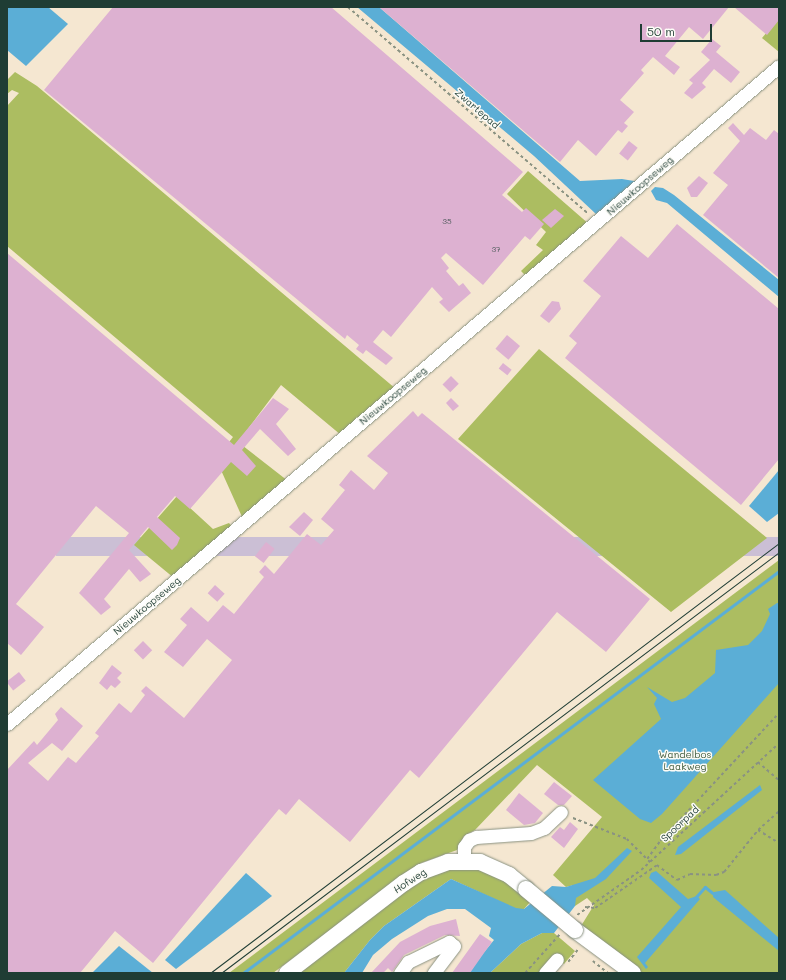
<!DOCTYPE html>
<style>
body{margin:0}
#map{position:relative;width:786px;height:980px;overflow:hidden;background:#f5e7d1;font-family:Mali,sans-serif}
div>[style]{position:absolute}
.industrial>*{inset:0;background:#cbbfd5;transform-origin:0 0}
.green>*{inset:0;background:#acbd61}
.water>*{inset:0;background:#5baed6}
.stream>*{height:3px;margin:-1.5px;padding:0 1.5px;transform-origin:1.5px;border-radius:1.5px;background:#5baed6}
.building>*{inset:0;background:#ddb1d1;transform-origin:0 0}
.path>*{height:1.5px;margin-top:-0.75px;transform-origin:0;background:repeating-linear-gradient(90deg,#8a9282 0 3px,transparent 0 6px)}
.roads{filter:drop-shadow(0 0 1px #8a9282) drop-shadow(0 0 1px #8a9282)}
.minor>*{height:13px;margin:-6.5px;padding:0 6.5px;transform-origin:6.5px;border-radius:6.5px;background:#fff}
.major>*{height:16px;margin:-8px;padding:0 8px;transform-origin:8px;border-radius:8px;background:#fff}
.tram>*{height:1px;margin:-0.5px;padding:0 0.5px;transform-origin:0.5px;border-radius:0.5px;background:#1f3d34}
.bridges{filter:drop-shadow(0 0 1px #8a9282) drop-shadow(0 0 1px #8a9282)}
.major-bridge>*{height:16px;margin:-8px;padding:0 8px;transform-origin:8px;border-radius:8px;background:#fff}
span{translate:-50% -50%;white-space:nowrap;text-align:center;line-height:1.15;-webkit-text-stroke:3px #fdfcf7;paint-order:stroke}
.number-label{font-size:8px;color:#4e5a5b}
.number-label span{-webkit-text-stroke-width:0}
.street-label{font-size:10px;color:#1f3d34}
.park-label{font-size:10px;color:#425d3f}
.frame{position:absolute;inset:0;border:8px solid #1f3d34;pointer-events:none}
.scale{position:absolute;left:640px;top:24px;width:72px;height:18px;box-sizing:border-box;border:2px solid #1f3d34;border-top:0;padding-left:5px;font-size:12px;line-height:14px;white-space:nowrap;color:#1f3d34;-webkit-text-stroke:3px #fdfcf7;paint-order:stroke}
</style>
<div id="map">
<div class="industrial">
<div style="left:779px;top:537px;width:19px;height:723px;rotate:90deg"></div>
</div>
<div class="green">
<div style="clip-path:polygon(779px 18px,779px 52px,762px 38px)"></div>
<div style="clip-path:polygon(15px 72px,37px 86px,396px 389px,341px 435px,281px 385px,238px 442px,288px 481px,243px 519px,216px 459px,233px 437px,7px 246px,7px 106px,19px 93px,12px 90px,7px 94px,7px 80px)"></div>
<div style="clip-path:polygon(528px 171px,590px 225px,526px 276px,521px 271px,543px 250px,536px 245px,546px 232px,507px 194px)"></div>
<div style="clip-path:polygon(539px 349px,616px 413px,767px 538px,671px 612px,458px 439px)"></div>
<div style="clip-path:polygon(177px 496px,213px 529px,229px 523px,233px 528px,174px 578px,134px 545px)"></div>
<div style="clip-path:polygon(779px 560px,779px 973px,641px 973px,581px 926px,594px 905px,587px 898px,575px 906px,575px 898px,582px 893px,574px 885px,566px 887px,553px 875px,602px 817px,537px 765px,475px 830px,464px 836px,457px 850px,421px 863px,273px 973px,229px 973px)"></div>
<div style="clip-path:polygon(450px 868px,476px 868px,497px 876px,531px 901px,524px 909px,516px 909px,451px 879px,384px 926px,370px 940px,344px 973px,298px 973px,403px 890px,426px 876px)"></div>
<div style="clip-path:polygon(542px 933px,554px 933px,575px 951px,564px 964px,557px 957px,541px 973px,490px 973px,521px 944px)"></div>
</div>
<div class="water">
<div style="clip-path:polygon(7px 7px,48px 7px,68px 24px,26px 66px,7px 50px)"></div>
<div style="clip-path:polygon(357px 7px,379px 7px,580px 181px,622px 179px,640px 182px,596px 214px,534px 156px)"></div>
<div style="clip-path:polygon(655px 187px,663px 188px,674px 195px,779px 280px,779px 297px,667px 203px,656px 200px,651px 191px)"></div>
<div style="clip-path:polygon(779px 470px,779px 513px,767px 522px,749px 506px)"></div>
<div style="clip-path:polygon(777px 603px,779px 603px,779px 683px,662px 814px,651px 823px,640px 819px,593px 780px,661px 719px,654px 704px,657px 698px,647px 687px,672px 702px,685px 698px,715px 673px,716px 650px,748px 645px,762px 631px,770px 614px,768px 609px)"></div>
<div style="clip-path:polygon(760px 785px,762px 790px,681px 854px,675px 855px,678px 847px)"></div>
<div style="clip-path:polygon(627px 848px,632px 851px,606px 879px,576px 898px,575px 906px,554px 933px,542px 933px,521px 944px,490px 973px,467px 973px,494px 940px,489px 936px,491px 928px,465px 909px,447px 909px,428px 916px,392px 939px,373px 955px,362px 973px,344px 973px,370px 940px,384px 926px,451px 879px,516px 908px,524px 909px,552px 886px,566px 887px,595px 878px)"></div>
<div style="clip-path:polygon(656px 871px,688px 899px,697px 896px,700px 899px,645px 963px,648px 967px,646px 969px,637px 957px,681px 907px,649px 878px,651px 873px)"></div>
<div style="clip-path:polygon(246px 873px,272px 896px,176px 969px,165px 960px)"></div>
<div style="clip-path:polygon(725px 890px,779px 938px,779px 951px,713px 897px,714px 892px)"></div>
<div style="clip-path:polygon(119px 946px,153px 973px,92px 973px)"></div>
</div>
<div class="stream">
<div style="left:695px;top:898px;width:15px;rotate:-48deg"></div>
<div style="left:705px;top:887px;width:13px;rotate:39deg"></div>
<div style="left:243px;top:973px;width:670px;rotate:-36.87deg"></div>
</div>
<div class="building">
<div style="clip-path:polygon(113px 7px,331px 7px,523px 172px,502px 195px,522px 212px,526px 208px,544px 224px,530px 240px,525px 236px,483px 285px,446px 253px,441px 258px,449px 268px,446px 271px,459px 286px,463px 283px,471px 293px,449px 312px,439px 302px,443px 299px,432px 287px,391px 337px,383px 330px,373px 342px,393px 358px,386px 365px,366px 350px,363px 354px,356px 349px,359px 345px,347px 335px,345px 339px,44px 90px)"></div>
<div style="clip-path:polygon(379px 7px,729px 7px,703px 39px,689px 27px,665px 56px,680px 67px,674px 75px,653px 57px,641px 70px,644px 73px,620px 100px,634px 112px,624px 123px,628px 126px,622px 133px,618px 130px,596px 156px,578px 140px,560px 162px)"></div>
<div style="clip-path:polygon(734px 7px,779px 7px,779px 20px,767px 35px)"></div>
<div style="clip-path:polygon(712px 39px,721px 46px,716px 52px,740px 72px,731px 83px,714px 69px,702px 83px,706px 87px,692px 99px,684px 93px,693px 83px,689px 80px,710px 60px,701px 52px)"></div>
<div style="clip-path:polygon(733px 123px,744px 135px,750px 128px,766px 140px,774px 130px,779px 134px,779px 278px,703px 215px,728px 185px,713px 173px,740px 141px,728px 128px)"></div>
<div style="left:629px;top:141px;width:11px;height:16px;rotate:38deg"></div>
<div style="clip-path:polygon(699px 176px,708px 183px,697px 197px,691px 197px,687px 188px)"></div>
<div style="clip-path:polygon(555px 209px,564px 216px,551px 228px,542px 220px)"></div>
<div style="clip-path:polygon(677px 224px,779px 309px,779px 459px,741px 505px,565px 358px,577px 343px,569px 336px,601px 296px,583px 281px,621px 236px,648px 258px)"></div>
<div style="clip-path:polygon(7px 253px,234px 445px,273px 398px,289px 409px,276px 424px,296px 449px,288px 456px,260px 429px,242px 450px,256px 466px,247px 476px,231px 462px,190px 509px,175px 496px,157px 517px,180px 538px,177px 545px,172px 550px,148px 527px,129px 550px,151px 574px,140px 582px,129px 569px,104px 599px,111px 607px,101px 615px,79px 593px,129px 533px,96px 506px,16px 604px,44px 627px,21px 655px,7px 643px)"></div>
<div style="clip-path:polygon(552px 301px,559px 302px,561px 309px,549px 323px,540px 316px)"></div>
<div style="left:507px;top:335px;width:17px;height:18px;rotate:40deg"></div>
<div style="left:503px;top:363px;width:11px;height:7px;rotate:38deg"></div>
<div style="left:451px;top:376px;width:11px;height:12px;rotate:45deg"></div>
<div style="clip-path:polygon(451px 398px,459px 406px,453px 411px,446px 403px)"></div>
<div style="clip-path:polygon(413px 411px,418px 417px,422px 413px,650px 599px,606px 652px,557px 612px,419px 778px,410px 770px,350px 842px,299px 799px,286px 815px,279px 809px,153px 963px,115px 931px,80px 973px,7px 973px,7px 770px,34px 741px,37px 745px,58px 720px,55px 714px,61px 707px,83px 726px,62px 751px,52px 743px,28px 763px,48px 781px,68px 757px,76px 763px,99px 736px,95px 733px,119px 703px,131px 713px,145px 695px,141px 691px,146px 686px,184px 718px,232px 660px,207px 639px,183px 667px,164px 652px,187px 625px,180px 619px,191px 607px,208px 622px,223px 605px,234px 614px,264px 577px,259px 572px,265px 565px,274px 574px,307px 534px,321px 545px,334px 530px,321px 519px,345px 490px,339px 485px,351px 470px,374px 490px,388px 473px,367px 456px)"></div>
<div style="clip-path:polygon(304px 512px,313px 520px,300px 536px,289px 527px)"></div>
<div style="left:266px;top:542px;width:11px;height:18px;rotate:38deg"></div>
<div style="left:215px;top:585px;width:13px;height:11px;rotate:42deg"></div>
<div style="left:143px;top:641px;width:13px;height:13px;rotate:45deg"></div>
<div style="clip-path:polygon(112px 665px,122px 673px,117px 678px,121px 682px,115px 688px,111px 685px,107px 690px,99px 683px)"></div>
<div style="left:19px;top:672px;width:11px;height:16px;rotate:52deg"></div>
<div style="clip-path:polygon(554px 782px,572px 796px,564px 805px,558px 805px,544px 794px)"></div>
<div style="clip-path:polygon(519px 793px,543px 813px,535px 823px,524px 825px,506px 810px)"></div>
<div style="clip-path:polygon(570px 822px,578px 829px,564px 848px,551px 837px,560px 827px,564px 830px)"></div>
<div style="clip-path:polygon(456px 919px,460px 936px,445px 935px,404px 955px,392px 972px,388px 968px,383px 973px,371px 973px,400px 942px,430px 926px)"></div>
<div style="clip-path:polygon(480px 934px,492px 942px,484px 953px,470px 973px,452px 973px)"></div>
</div>
<div class="path">
<div style="left:348px;top:7px;width:318px;rotate:40.7deg"></div>
<div style="left:758px;top:762px;width:28px;rotate:41deg"></div>
<div style="left:573px;top:818px;width:58px;rotate:21.3deg"></div>
<div style="left:627px;top:839px;width:33px;rotate:45deg"></div>
<div style="left:758px;top:830px;width:28px;rotate:-42deg"></div>
<div style="left:647px;top:859px;width:22px;rotate:-54deg"></div>
<div style="left:660px;top:841px;width:175px;rotate:-47.1deg"></div>
<div style="left:585px;top:907px;width:10px;rotate:6deg"></div>
<div style="left:595px;top:908px;width:75px;rotate:-34.7deg"></div>
<div style="left:657px;top:865px;width:25px;rotate:37deg"></div>
<div style="left:677px;top:880px;width:14px;rotate:-25deg"></div>
<div style="left:690px;top:874px;width:26px;rotate:2deg"></div>
<div style="left:716px;top:875px;width:9px;rotate:-21deg"></div>
<div style="left:724px;top:872px;width:54px;rotate:-51deg"></div>
<div style="left:758px;top:830px;width:25px;rotate:32deg"></div>
<div style="left:577px;top:915px;width:78px;rotate:-35.1deg"></div>
<div style="left:641px;top:870px;width:188px;rotate:-42.6deg"></div>
<div style="left:593px;top:961px;width:19px;rotate:39deg"></div>
<div style="left:568px;top:962px;width:16px;rotate:-52deg"></div>
<div style="left:525px;top:973px;width:52px;rotate:-48.1deg"></div>
</div>
<div class="roads">
<div class="minor">
<div style="left:7px;top:724px;width:1014px;rotate:-40.44deg"></div>
<div style="left:464px;top:860px;width:13px;rotate:-90deg"></div>
<div style="left:464px;top:847px;width:9px;rotate:-54deg"></div>
<div style="left:469px;top:840px;width:8px;rotate:-23deg"></div>
<div style="left:476px;top:837px;width:55px;rotate:-4.2deg"></div>
<div style="left:531px;top:833px;width:14px;rotate:-21deg"></div>
<div style="left:544px;top:828px;width:23px;rotate:-43deg"></div>
<div style="left:400px;top:973px;width:14px;rotate:-54deg"></div>
<div style="left:408px;top:962px;width:46px;rotate:-26deg"></div>
<div style="left:449px;top:942px;width:6px;rotate:39deg"></div>
<div style="left:454px;top:946px;width:34px;rotate:127deg"></div>
<div style="left:545px;top:973px;width:18px;rotate:-49deg"></div>
</div>
<div class="major">
<div style="left:575px;top:930px;width:72px;rotate:36.6deg"></div>
<div style="left:287px;top:973px;width:148px;rotate:-37.6deg"></div>
<div style="left:404px;top:883px;width:20px;rotate:-33deg"></div>
<div style="left:421px;top:872px;width:29px;rotate:-20deg"></div>
<div style="left:448px;top:862px;width:32px"></div>
<div style="left:480px;top:862px;width:32px;rotate:24deg"></div>
<div style="left:509px;top:875px;width:22px;rotate:39deg"></div>
</div>
</div>
<div class="tram">
<div style="left:210px;top:973px;width:713px;rotate:-37.08deg"></div>
<div style="left:221px;top:973px;width:699px;rotate:-37.03deg"></div>
</div>
<div class="bridges">
<div class="major-bridge">
<div style="left:526px;top:889px;width:64px;rotate:39.9deg"></div>
</div>
</div>
<div class="number-label">
<span style="left:447px;top:222px">35</span>
<span style="left:496px;top:250px">37</span>
</div>
<div class="street-label">
<span style="left:477px;top:109px;rotate:41deg">Zwartepad</span>
<span style="left:640px;top:186px;rotate:-41deg">Nieuwkoopseweg</span>
<span style="left:393px;top:396px;rotate:-40deg">Nieuwkoopseweg</span>
<span style="left:147px;top:606px;rotate:-40deg">Nieuwkoopseweg</span>
<span style="left:680px;top:824px;rotate:-43deg">Spoorpad</span>
<span style="left:410px;top:881px;rotate:-33deg">Hofweg</span>
</div>
<div class="park-label">
<span style="left:685px;top:760px">Wandelbos<br>Laakweg</span>
</div>
<div class="frame"></div>
<div class="scale">50 m</div>
</div>
